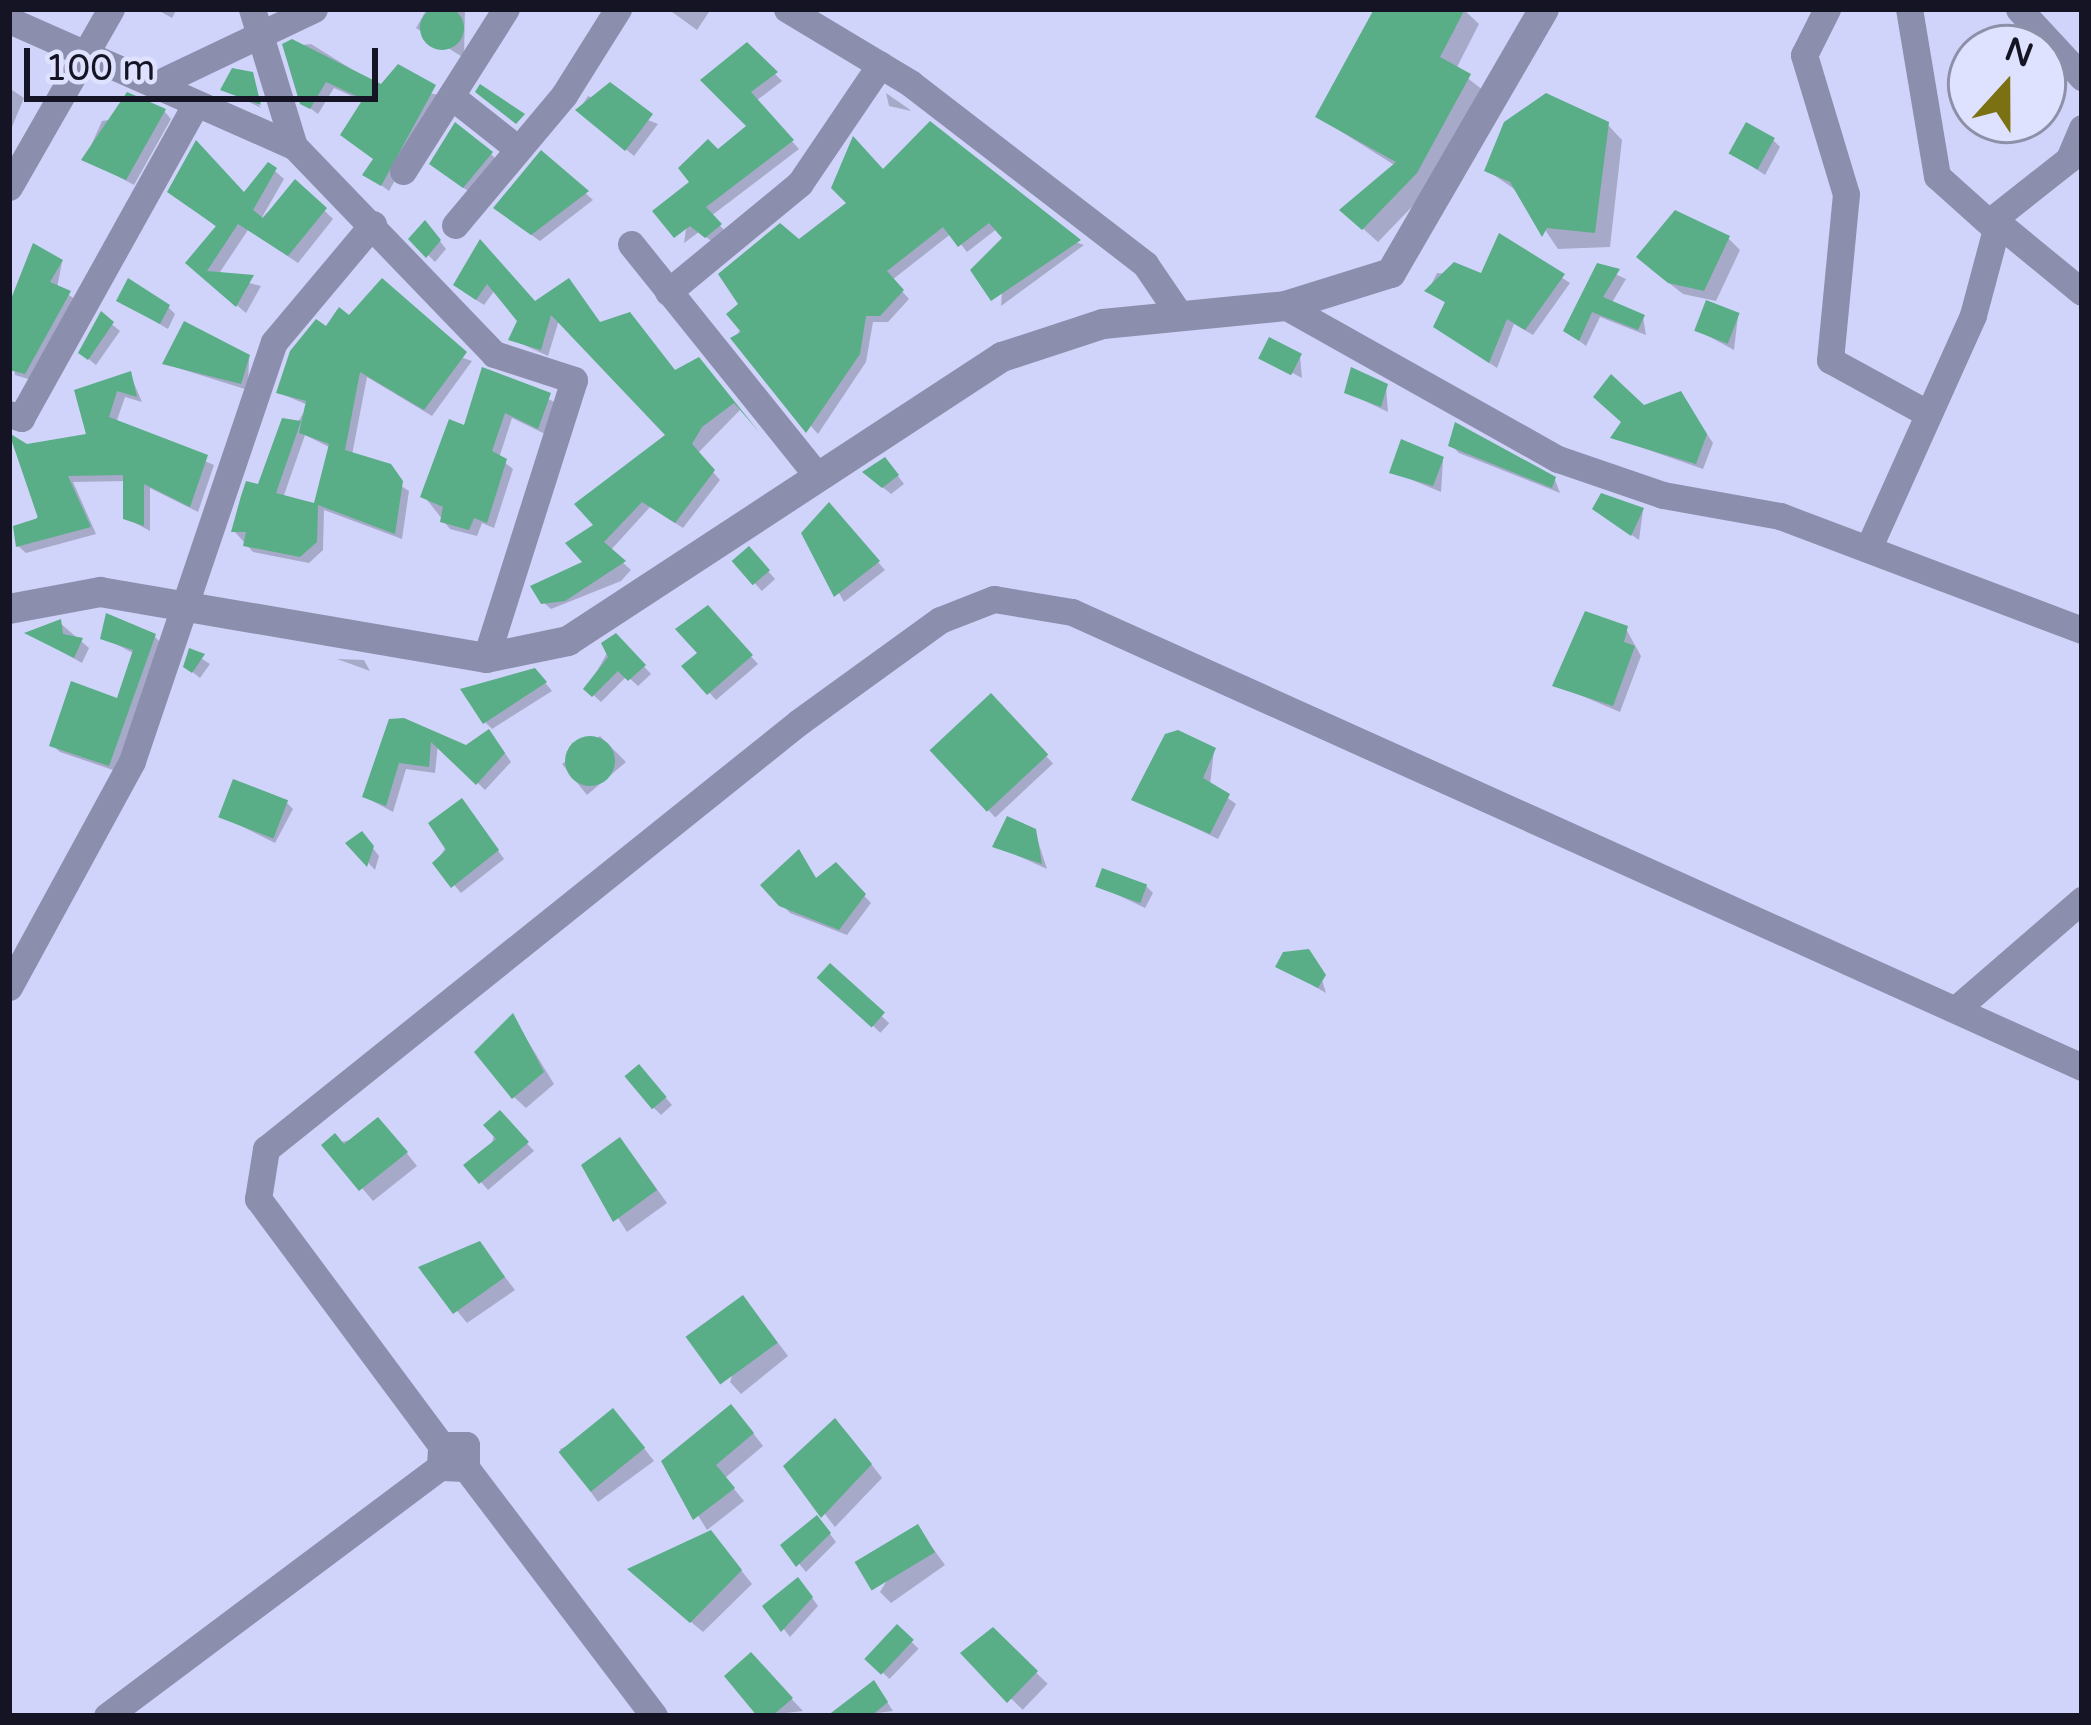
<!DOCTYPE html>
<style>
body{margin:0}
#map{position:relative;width:2091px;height:1725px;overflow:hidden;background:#d1d4fa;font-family:"Varela Round",sans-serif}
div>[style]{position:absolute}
.shadow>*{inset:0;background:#0003;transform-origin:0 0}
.building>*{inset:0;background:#59ad87;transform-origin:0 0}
.round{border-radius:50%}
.minor>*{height:27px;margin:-13.5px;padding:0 13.5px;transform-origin:13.5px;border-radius:13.5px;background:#8c8ead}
.tertiary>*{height:30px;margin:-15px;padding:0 15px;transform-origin:15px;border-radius:15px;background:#8c8ead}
span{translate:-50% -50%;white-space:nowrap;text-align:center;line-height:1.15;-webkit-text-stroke:9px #dfe2ff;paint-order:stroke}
.frame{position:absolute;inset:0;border:12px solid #141425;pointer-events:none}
.north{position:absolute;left:1947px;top:24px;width:120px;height:120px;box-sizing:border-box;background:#dfe2ff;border:3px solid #8e90a8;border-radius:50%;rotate:21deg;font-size:33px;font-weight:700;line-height:48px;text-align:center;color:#141425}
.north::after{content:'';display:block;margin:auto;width:42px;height:54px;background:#7c7112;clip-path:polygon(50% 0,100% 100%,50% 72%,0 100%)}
.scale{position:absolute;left:24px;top:48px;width:354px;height:54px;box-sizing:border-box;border:6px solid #141425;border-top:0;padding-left:15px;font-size:36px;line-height:42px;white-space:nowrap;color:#141425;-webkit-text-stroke:9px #dfe2ff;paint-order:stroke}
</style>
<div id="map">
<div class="shadow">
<div style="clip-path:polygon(156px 9px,177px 9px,172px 18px)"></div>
<div style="clip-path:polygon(427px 9px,465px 9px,464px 58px,416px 28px)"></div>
<div style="clip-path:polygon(668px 9px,711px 9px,697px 30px)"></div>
<div style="clip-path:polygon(1379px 9px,1463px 9px,1479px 24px,1456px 69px,1484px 91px,1431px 187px,1378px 242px,1358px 224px,1396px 166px,1318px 117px)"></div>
<div style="clip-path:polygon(311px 44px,382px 88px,442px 95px,389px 191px,366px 174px,376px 160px,365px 102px,334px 88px,318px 114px,303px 103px,286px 47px)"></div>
<div style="clip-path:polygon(747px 46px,782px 81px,756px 101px,799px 149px,711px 216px,727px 233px,714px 243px,699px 232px,684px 243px,693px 182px,750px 126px)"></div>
<div style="clip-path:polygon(239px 79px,261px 108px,223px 89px)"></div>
<div style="clip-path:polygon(9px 88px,24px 98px,9px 134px)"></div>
<div style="clip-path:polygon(886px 93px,909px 109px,911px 111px,889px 106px)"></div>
<div style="clip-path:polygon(588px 96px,658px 124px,634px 156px,579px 110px)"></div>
<div style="clip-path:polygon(164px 111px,171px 119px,134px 185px,85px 159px,102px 121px)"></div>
<div style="clip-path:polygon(1607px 124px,1622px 140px,1610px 247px,1558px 249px,1520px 193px,1488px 171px)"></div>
<div style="clip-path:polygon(1773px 140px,1780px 147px,1765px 175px,1733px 154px)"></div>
<div style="clip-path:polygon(491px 154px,498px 161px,468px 191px,440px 171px)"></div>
<div style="clip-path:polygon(542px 154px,593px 200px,540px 241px,504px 215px)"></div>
<div style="clip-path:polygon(275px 171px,284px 179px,261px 219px,296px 183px,333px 219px,298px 263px,248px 230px,218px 275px,261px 286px,246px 313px,198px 272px,218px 228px,171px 192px,245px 196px)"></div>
<div style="clip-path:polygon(884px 173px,1084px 245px,1001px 306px,1006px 238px,998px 228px,967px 252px,952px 233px,892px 280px,909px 299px,888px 322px,873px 322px,866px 362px,818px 434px,734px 339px,798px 243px)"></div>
<div style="clip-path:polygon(432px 231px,446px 249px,435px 262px,412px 239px)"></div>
<div style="clip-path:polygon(1501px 237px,1570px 283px,1533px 335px,1514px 324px,1497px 368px,1436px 327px,1447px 304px,1428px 291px,1437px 273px,1483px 277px)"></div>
<div style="clip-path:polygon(1728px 238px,1740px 250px,1716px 301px,1683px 294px,1651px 269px)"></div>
<div style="clip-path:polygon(481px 244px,535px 305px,601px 324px,676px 373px,705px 368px,740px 410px,697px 454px,720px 480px,683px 528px,650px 507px,610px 551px,631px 570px,621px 581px,551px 609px,543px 602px,587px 563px,597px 525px,670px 435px,559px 320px,548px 356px,511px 339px,520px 321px,495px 290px,484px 305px,464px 292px)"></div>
<div style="clip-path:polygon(62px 262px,57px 288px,77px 300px,32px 380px,15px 375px,9px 313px)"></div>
<div style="clip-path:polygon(1598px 266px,1626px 279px,1611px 304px,1643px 317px,1646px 335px,1600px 317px,1586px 346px,1566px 331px)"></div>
<div style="clip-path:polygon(120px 301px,168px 307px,175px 314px,168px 329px)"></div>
<div style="clip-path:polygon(102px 316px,120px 331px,96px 365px,81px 353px)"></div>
<div style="clip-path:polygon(1738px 316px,1734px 350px,1697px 330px)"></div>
<div style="clip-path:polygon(evenodd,349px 319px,472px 361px,432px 416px,367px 377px,352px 455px,409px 491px,402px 539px,324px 510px,323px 550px,309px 563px,253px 552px,234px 531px,308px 405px,279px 393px,326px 330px,349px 319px,305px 435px,331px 448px,317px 507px,283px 498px,305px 435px)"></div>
<div style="clip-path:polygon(1300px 356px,1302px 378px,1264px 358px)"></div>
<div style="clip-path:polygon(249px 358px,248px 390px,165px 364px)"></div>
<div style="clip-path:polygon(484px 371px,557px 403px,545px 434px,512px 418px,499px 458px,513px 469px,494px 528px,482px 523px,477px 536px,450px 529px,424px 496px,466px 429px)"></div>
<div style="clip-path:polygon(130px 374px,142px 402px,125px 397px,116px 423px,214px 465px,198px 512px,150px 488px,150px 531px,126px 518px,126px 481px,73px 482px,96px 534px,26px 553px,18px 546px,90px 437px,78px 392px)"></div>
<div style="clip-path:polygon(1386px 387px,1388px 412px,1348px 393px)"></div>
<div style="clip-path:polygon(1680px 394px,1713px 443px,1703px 469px,1614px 438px)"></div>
<div style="clip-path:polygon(1451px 445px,1555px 480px,1560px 493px,1459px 453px)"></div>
<div style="clip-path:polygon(1443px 460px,1441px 492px,1393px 472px)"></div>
<div style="clip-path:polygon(892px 468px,904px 484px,891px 494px,873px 479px)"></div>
<div style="clip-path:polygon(829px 507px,885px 570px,844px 602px,805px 533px)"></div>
<div style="clip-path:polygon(1643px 510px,1639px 540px,1603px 515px)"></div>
<div style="left:749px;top:550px;width:39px;height:18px;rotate:48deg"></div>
<div style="clip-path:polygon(708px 609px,758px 664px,716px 700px,685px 666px,701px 653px)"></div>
<div style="clip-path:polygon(60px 623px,89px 648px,82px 663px,30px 634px)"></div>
<div style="clip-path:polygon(1626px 629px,1641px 656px,1620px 712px,1556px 685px)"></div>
<div style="clip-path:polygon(154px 636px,162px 644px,116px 771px,60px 752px,52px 745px,119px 702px,135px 654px,104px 638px)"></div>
<div style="clip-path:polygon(616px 637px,651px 674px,638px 686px,627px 676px,601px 702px,587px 689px)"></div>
<div style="clip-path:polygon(191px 652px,210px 664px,200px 678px,186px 667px)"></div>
<div style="clip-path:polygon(337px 659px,364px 660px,370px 671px)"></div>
<div style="clip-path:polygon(542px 679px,552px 691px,492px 729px,485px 722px)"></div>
<div style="left:991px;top:697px;width:91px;height:79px;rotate:47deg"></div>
<div style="clip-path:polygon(391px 723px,467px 748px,496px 740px,511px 762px,485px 790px,438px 744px,435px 773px,406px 769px,393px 812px,365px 797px)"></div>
<div style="clip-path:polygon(600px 736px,626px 762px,587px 795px,562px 764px)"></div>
<div style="clip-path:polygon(1214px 750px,1210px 785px,1236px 804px,1218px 839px,1135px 799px)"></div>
<div style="clip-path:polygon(286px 802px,293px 809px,275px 843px,221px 816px)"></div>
<div style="clip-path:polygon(469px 809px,504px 859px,461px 893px,436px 863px)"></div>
<div style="clip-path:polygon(1035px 832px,1047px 869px,996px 846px)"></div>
<div style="clip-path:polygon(368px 842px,379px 856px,375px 870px,350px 843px)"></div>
<div style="clip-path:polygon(799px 853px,817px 880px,836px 866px,871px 903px,847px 935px,790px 913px,764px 885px)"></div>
<div style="clip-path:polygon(1099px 886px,1146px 886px,1153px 893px,1145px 908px)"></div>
<div style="clip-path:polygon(1316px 960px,1326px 993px,1279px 966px)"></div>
<div style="left:830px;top:968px;width:81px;height:13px;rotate:43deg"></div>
<div style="clip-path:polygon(513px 1017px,554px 1084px,526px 1108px,514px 1097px)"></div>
<div style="clip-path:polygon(646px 1075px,672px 1105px,661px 1115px,654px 1108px)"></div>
<div style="clip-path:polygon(500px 1114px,534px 1151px,488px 1190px,481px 1182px)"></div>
<div style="clip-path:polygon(390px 1132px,417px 1166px,373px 1201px,326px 1145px)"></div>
<div style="clip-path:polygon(631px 1153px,667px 1203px,627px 1232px,585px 1166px)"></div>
<div style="clip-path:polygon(480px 1245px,515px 1290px,467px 1323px,422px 1268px)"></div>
<div style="clip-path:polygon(754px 1311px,788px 1356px,741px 1394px,730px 1382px)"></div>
<div style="clip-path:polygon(743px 1420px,763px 1446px,725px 1478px,744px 1501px,707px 1530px,665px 1462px)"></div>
<div style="clip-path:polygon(625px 1424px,654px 1461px,598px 1502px,560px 1449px)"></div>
<div style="clip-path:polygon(847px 1433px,882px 1478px,835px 1527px,787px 1466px)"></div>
<div style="clip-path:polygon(824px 1526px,836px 1542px,806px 1572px,784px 1546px)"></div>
<div style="clip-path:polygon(918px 1528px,945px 1565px,891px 1603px,880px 1592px)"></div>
<div style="clip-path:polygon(722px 1546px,752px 1584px,703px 1632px,643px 1581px)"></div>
<div style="clip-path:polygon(805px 1588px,818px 1606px,790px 1637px,766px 1606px)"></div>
<div style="left:897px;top:1628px;width:30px;height:42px;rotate:44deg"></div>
<div style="left:993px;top:1631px;width:76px;height:36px;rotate:44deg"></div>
<div style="clip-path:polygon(751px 1656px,803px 1711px,760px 1716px)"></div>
<div style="clip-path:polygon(880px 1691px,893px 1711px,852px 1716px)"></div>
</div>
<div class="building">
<div class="round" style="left:420px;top:6px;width:44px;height:44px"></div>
<div style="clip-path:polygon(1374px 9px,1465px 9px,1440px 57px,1471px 74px,1417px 173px,1362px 230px,1339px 210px,1396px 162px,1315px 117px)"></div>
<div style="clip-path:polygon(292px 39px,381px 84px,398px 64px,436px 85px,381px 186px,362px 175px,373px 159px,340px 135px,363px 99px,326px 82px,310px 109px,300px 104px,282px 44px)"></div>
<div style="clip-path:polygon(747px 42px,778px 72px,751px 92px,794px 140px,706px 207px,722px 224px,705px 238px,690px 226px,674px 238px,652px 211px,689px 182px,678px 168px,708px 139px,718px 149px,746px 126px,700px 80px)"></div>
<div style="clip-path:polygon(232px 68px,253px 72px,261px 105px,220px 90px)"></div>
<div style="clip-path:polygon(610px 82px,653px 114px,625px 151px,575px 110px)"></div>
<div style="clip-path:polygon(480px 84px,525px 114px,516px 124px,475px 92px)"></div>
<div style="clip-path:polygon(127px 92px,166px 109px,126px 180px,81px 160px)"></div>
<div style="clip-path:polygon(1546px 93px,1609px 122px,1595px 233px,1547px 228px,1542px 237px,1510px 182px,1484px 171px,1504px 122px)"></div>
<div style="clip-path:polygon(930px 121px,1081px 240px,991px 301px,970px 270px,1002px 238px,989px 223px,958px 247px,943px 227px,887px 271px,904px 290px,880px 316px,866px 316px,860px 354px,806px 433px,730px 338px,741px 332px,726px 314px,738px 304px,718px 274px,780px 223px,799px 239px,846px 203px,831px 188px,853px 136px,883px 169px)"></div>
<div style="clip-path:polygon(455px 122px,493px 152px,463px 188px,429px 164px)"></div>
<div style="left:1746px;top:122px;width:33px;height:36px;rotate:29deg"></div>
<div style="clip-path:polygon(196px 140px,244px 192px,268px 162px,277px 168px,253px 210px,263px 218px,295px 179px,327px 208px,288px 256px,238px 224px,207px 271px,254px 275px,236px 307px,185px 263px,216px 226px,167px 192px)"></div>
<div style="clip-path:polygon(541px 150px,589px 191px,531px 235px,493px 208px)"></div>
<div style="clip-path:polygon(1675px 210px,1730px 236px,1704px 291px,1668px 283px,1636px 257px)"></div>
<div style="clip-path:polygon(425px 220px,441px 240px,426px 258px,408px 239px)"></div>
<div style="clip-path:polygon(1499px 233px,1565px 274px,1525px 330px,1507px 319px,1489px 363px,1433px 327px,1445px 302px,1424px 291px,1454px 262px,1481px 273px)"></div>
<div style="clip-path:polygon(480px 239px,535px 301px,569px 278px,600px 322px,630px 312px,675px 370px,699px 357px,759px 432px,734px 403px,702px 427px,692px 444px,715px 470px,675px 523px,642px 502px,604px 542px,626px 561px,565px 601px,541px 604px,530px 586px,582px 562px,565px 543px,593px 525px,574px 504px,665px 435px,551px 315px,541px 350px,508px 340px,517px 321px,487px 284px,476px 300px,453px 285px)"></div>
<div style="clip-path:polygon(33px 243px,63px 260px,50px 282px,71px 291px,25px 374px,9px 370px,9px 304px)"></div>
<div style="clip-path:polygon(1597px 263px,1620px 269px,1603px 297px,1645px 315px,1638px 330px,1592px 312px,1579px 341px,1563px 331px)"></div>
<div style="clip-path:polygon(128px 278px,170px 305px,160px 324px,116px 301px)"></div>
<div style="clip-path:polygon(382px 278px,467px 352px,424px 410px,360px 372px,345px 450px,391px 464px,403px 481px,395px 534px,318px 505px,317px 542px,300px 557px,243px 546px,246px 532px,231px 532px,241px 496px,246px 481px,258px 484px,282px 418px,301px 421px,276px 493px,314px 503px,329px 444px,299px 433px,306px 401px,276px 393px,290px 351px,316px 319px,326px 326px,339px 307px,349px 315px)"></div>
<div style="left:1706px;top:300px;width:36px;height:33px;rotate:21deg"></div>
<div style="clip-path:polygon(101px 311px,114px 322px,88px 360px,78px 353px)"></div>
<div style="clip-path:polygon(184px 321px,250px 355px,241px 384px,162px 364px)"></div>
<div style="left:1269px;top:337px;width:37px;height:24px;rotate:27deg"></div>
<div style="clip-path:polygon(482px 367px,551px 393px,538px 429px,505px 413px,492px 451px,507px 459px,487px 523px,474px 518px,469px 530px,440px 522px,443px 507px,420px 497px,449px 419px,464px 425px)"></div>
<div style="clip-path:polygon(1351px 367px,1388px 384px,1381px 407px,1344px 393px)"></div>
<div style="clip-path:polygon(131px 371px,137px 397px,117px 391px,109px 417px,208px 455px,190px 507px,144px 484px,144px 526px,123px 519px,123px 475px,68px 476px,91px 527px,16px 547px,13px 526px,38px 518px,9px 433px,27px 444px,86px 434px,74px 390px)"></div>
<div style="clip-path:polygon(1611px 374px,1644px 405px,1681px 391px,1707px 434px,1696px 464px,1610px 438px,1621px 422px,1593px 397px)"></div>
<div style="clip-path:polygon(1455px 422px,1556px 477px,1552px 488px,1448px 446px)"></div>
<div style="clip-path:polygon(1401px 439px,1444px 457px,1433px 486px,1389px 473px)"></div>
<div style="clip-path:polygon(885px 457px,899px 475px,882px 488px,862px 472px)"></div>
<div style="clip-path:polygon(1601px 493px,1644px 508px,1631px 536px,1592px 509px)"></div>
<div style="clip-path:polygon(829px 502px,880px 561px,834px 597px,801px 533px)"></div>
<div style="left:749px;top:546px;width:32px;height:23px;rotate:49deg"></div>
<div style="clip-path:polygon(708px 605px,753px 655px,707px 695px,681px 666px,697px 653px,675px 629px)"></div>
<div style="clip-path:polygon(1585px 611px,1628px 626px,1624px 642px,1635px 646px,1613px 706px,1552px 686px)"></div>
<div style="clip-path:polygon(106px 613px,156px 634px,109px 766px,49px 746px,71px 681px,117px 698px,133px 650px,100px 639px)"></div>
<div style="clip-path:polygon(61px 619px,63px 634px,83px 638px,74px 658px,24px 633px)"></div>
<div style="clip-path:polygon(616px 633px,646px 665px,628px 681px,618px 671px,592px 697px,583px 689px,608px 657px,601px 643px)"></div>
<div style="clip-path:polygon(189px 648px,205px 654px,192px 673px,183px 667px)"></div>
<div style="clip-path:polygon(535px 668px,547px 682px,483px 724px,460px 689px)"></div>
<div style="left:991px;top:693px;width:84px;height:84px;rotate:47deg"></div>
<div style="clip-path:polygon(404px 718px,466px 745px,489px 729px,505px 753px,476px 785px,431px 742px,429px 767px,399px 763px,386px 806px,362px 797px,389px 719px)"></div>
<div style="clip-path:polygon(1178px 730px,1216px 748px,1203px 778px,1230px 794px,1210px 834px,1131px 800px,1165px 734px)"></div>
<div class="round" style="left:565px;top:736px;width:50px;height:50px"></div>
<div style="left:233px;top:779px;width:59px;height:41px;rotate:21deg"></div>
<div style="clip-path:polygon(462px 798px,499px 850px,451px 888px,432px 863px,446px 850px,428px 823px)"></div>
<div style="clip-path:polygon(1007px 816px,1036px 829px,1042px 864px,992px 847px)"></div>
<div style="clip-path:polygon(362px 831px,374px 846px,367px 867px,345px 843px)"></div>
<div style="clip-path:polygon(799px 849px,816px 878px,836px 862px,866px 894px,839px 930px,779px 906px,760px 885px)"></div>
<div style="left:1102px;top:868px;width:48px;height:20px;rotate:20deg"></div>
<div style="clip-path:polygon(1309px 949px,1326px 975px,1318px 988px,1275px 967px,1283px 952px)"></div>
<div style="left:830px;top:963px;width:74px;height:20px;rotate:42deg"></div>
<div style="clip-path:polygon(513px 1013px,544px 1072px,512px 1099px,474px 1052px)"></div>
<div style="left:639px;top:1064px;width:43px;height:19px;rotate:50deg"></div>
<div style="clip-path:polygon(500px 1110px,529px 1142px,479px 1184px,463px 1165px,496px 1139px,483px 1125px)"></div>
<div style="clip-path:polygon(378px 1117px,408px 1152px,359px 1191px,321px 1145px,335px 1133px,344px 1144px)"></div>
<div style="clip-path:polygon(620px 1137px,657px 1190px,613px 1222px,581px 1165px)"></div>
<div style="clip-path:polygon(480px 1241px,505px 1277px,453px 1314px,418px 1267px)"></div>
<div style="left:743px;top:1295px;width:59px;height:71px;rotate:54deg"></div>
<div style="clip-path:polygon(731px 1404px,754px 1433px,716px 1465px,735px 1488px,693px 1520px,661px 1461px)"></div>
<div style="left:613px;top:1408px;width:51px;height:70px;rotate:51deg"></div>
<div style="clip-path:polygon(835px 1418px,872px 1464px,821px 1518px,783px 1466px)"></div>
<div style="clip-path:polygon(817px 1515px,831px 1533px,796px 1567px,780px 1545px)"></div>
<div style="left:918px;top:1524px;width:33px;height:74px;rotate:59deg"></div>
<div style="clip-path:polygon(711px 1530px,742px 1570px,690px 1623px,627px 1569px)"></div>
<div style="clip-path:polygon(798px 1577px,813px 1597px,781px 1632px,762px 1606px)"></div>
<div style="left:897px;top:1624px;width:23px;height:48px;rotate:43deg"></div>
<div style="clip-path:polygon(993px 1627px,1038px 1671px,1007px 1703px,960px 1653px)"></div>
<div style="clip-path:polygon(751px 1652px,793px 1698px,772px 1716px,757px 1716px,724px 1676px)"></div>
<div style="clip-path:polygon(874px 1680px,888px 1702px,871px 1716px,827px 1716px)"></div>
</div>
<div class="minor">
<div style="left:252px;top:9px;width:143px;rotate:73deg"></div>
<div style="left:787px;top:9px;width:144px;rotate:31deg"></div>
<div style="left:910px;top:83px;width:297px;rotate:37.6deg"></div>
<div style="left:1145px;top:264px;width:57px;rotate:55.8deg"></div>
<div style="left:1827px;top:9px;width:51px;rotate:116.6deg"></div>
<div style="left:1804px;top:55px;width:145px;rotate:73.2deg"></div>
<div style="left:1846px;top:194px;width:167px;rotate:95.5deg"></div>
<div style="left:1830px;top:360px;width:108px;rotate:28.7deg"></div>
<div style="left:2019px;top:9px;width:93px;rotate:47.2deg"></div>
<div style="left:9px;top:20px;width:312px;rotate:23.9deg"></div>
<div style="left:294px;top:146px;width:289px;rotate:46.1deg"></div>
<div style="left:494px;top:354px;width:84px;rotate:18deg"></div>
<div style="left:574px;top:380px;width:292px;rotate:107.6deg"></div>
<div style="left:165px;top:80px;width:165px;rotate:-25.5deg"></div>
<div style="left:451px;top:96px;width:85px;rotate:38.3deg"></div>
<div style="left:2082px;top:128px;width:34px;rotate:113deg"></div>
<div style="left:2069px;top:159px;width:97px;rotate:141.7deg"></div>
<div style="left:1993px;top:219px;width:115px;rotate:39.4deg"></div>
<div style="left:403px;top:171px;width:192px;rotate:-57.6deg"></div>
<div style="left:9px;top:187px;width:205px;rotate:-60.2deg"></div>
<div style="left:455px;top:225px;width:170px;rotate:-50deg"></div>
<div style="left:564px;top:95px;width:102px;rotate:-57.9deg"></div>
<div style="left:631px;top:244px;width:297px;rotate:51.2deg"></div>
<div style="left:668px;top:292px;width:171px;rotate:-39.5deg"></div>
<div style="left:800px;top:183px;width:143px;rotate:-55.9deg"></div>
<div style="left:1285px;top:306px;width:313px;rotate:29.3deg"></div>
<div style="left:1558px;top:459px;width:111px;rotate:18.9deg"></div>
<div style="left:1663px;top:495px;width:119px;rotate:10.2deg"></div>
<div style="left:1780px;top:516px;width:323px;rotate:20.7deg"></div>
<div style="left:9px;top:414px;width:13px;rotate:18deg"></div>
<div style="left:21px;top:418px;width:358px;rotate:-60.9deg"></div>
<div style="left:1868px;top:549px;width:256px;rotate:-65.8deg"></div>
<div style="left:1973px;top:315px;width:89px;rotate:-75deg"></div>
<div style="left:1996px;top:229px;width:79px;rotate:-138.1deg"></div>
<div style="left:1937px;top:176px;width:169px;rotate:-99.5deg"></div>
<div style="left:9px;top:987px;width:257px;rotate:-61.4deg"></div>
<div style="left:132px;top:761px;width:442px;rotate:-71.3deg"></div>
<div style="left:274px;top:342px;width:154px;rotate:-50deg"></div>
<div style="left:1956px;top:1009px;width:167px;rotate:-40.9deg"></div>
<div style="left:441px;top:1445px;width:25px"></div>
<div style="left:466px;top:1445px;width:23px;rotate:90deg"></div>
<div style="left:466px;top:1468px;width:26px;rotate:-178deg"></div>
<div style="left:440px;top:1467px;width:22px;rotate:-87deg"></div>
<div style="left:441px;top:1445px;width:307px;rotate:-126.6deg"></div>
<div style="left:258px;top:1199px;width:51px;rotate:-80.9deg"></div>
<div style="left:266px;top:1149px;width:683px;rotate:-38.7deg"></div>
<div style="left:799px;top:722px;width:174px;rotate:-35.9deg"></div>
<div style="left:940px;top:620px;width:58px;rotate:-21.3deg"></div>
<div style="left:994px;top:599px;width:79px;rotate:9.5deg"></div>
<div style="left:1072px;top:612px;width:1108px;rotate:24.25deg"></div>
<div style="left:466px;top:1468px;width:311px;rotate:52.8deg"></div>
<div style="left:107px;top:1716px;width:416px;rotate:-36.8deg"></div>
</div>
<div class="tertiary">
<div style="left:9px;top:609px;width:93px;rotate:-10.6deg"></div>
<div style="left:100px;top:592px;width:392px;rotate:9.7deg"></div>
<div style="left:486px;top:658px;width:84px;rotate:-11.7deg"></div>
<div style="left:568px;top:641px;width:519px;rotate:-33.2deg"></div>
<div style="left:1002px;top:357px;width:106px;rotate:-18.1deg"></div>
<div style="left:1103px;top:324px;width:183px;rotate:-5.6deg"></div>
<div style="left:1285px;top:306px;width:111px;rotate:-17.3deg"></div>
<div style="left:1391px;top:273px;width:305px;rotate:-59.9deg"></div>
</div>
<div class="frame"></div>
<div class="north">N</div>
<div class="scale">100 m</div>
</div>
